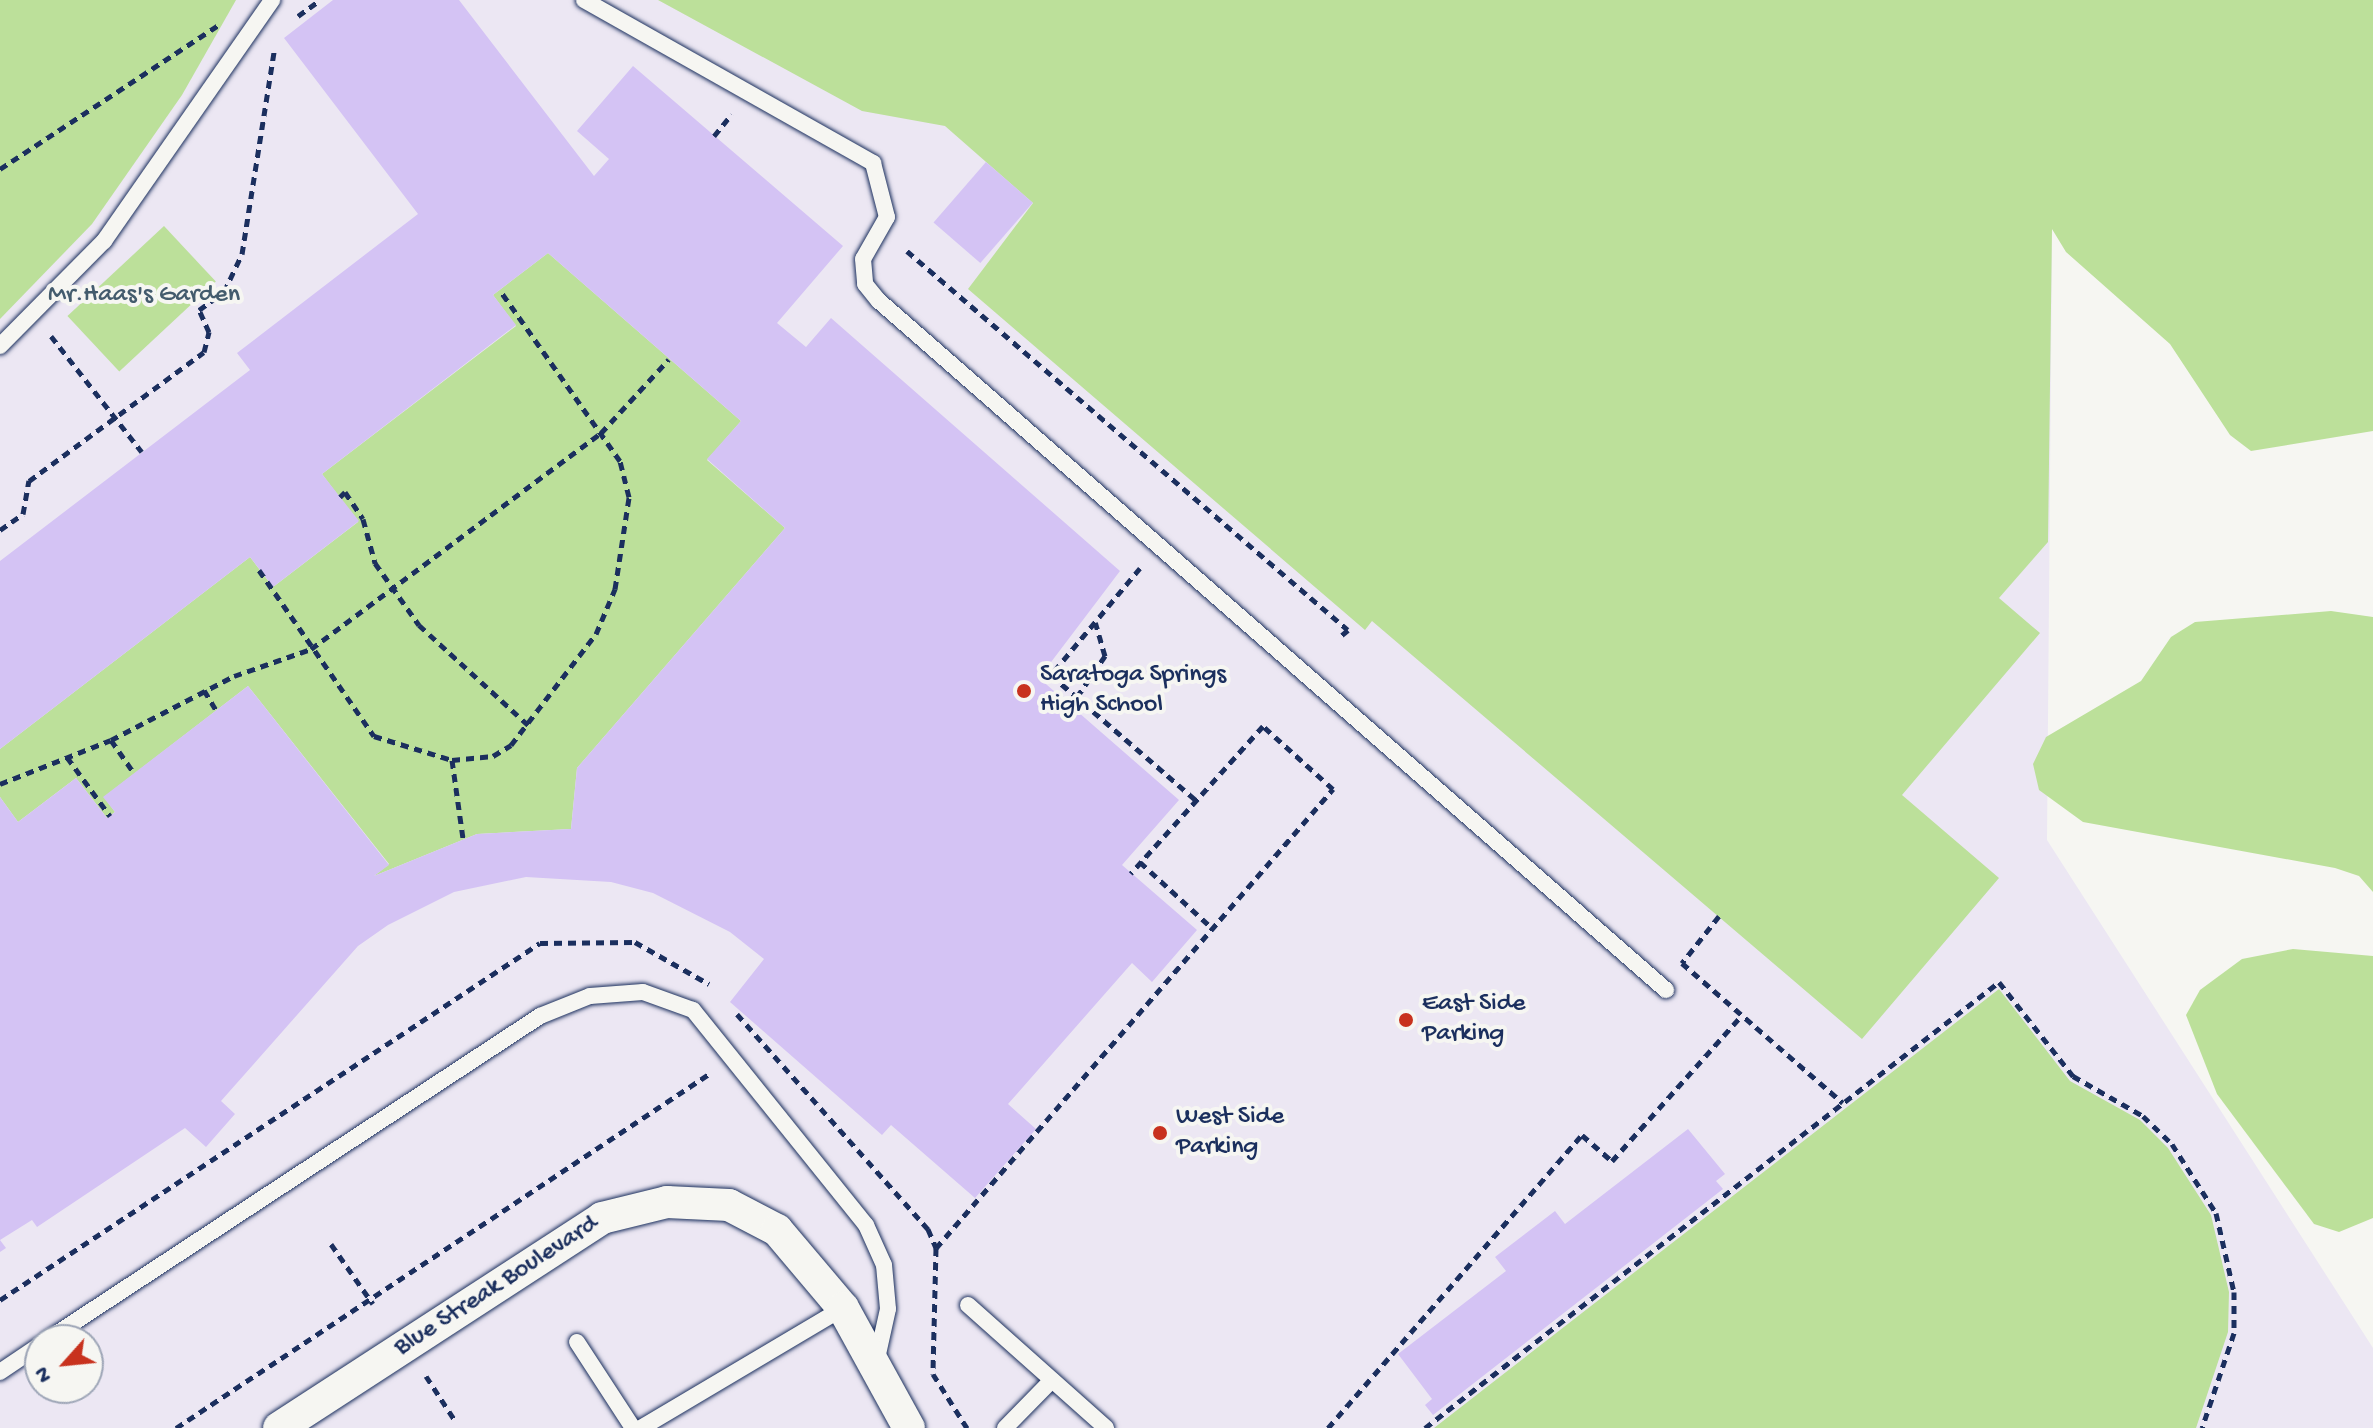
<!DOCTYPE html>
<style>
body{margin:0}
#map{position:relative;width:2373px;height:1428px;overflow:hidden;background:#f6f6f2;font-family:"Gochi Hand",sans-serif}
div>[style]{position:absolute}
.built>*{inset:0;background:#ece7f3}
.green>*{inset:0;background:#bce09a;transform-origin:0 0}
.building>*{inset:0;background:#d4c3f4;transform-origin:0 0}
.path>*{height:5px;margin-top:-2.5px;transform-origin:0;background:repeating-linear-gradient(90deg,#1b2f5e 0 8px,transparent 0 14px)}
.roads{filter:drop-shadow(0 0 2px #1b2f5e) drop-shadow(0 0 2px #1b2f5e)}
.lane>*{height:16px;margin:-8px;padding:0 8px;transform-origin:8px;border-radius:8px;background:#f6f6f2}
.street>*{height:32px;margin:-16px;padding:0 16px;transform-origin:16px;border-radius:16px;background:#f6f6f2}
.dots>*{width:22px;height:22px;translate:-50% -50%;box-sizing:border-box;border:4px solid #f6f6f2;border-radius:50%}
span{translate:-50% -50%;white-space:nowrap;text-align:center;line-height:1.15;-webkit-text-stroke:8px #f6f6f2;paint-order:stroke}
.park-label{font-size:26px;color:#435b6d}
.poi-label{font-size:26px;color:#1b2f5e}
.left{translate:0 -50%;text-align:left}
.street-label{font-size:26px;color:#1b2f5e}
.north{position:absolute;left:24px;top:1324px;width:80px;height:80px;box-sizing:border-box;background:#f6f6f2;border:2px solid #9ea6b7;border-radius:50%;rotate:243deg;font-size:22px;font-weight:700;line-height:32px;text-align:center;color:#1b2f5e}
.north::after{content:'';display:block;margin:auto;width:28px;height:36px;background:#c8321e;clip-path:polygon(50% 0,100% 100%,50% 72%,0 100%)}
</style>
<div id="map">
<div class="built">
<div style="clip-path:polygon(evenodd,0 0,2054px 0,2047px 840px,2373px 1348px,2373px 1428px,0 1428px,0 0,40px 1340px,88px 1340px,88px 1388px,40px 1388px,40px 1340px)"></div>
</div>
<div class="green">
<div style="clip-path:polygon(0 0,236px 0,182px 95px,92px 224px,0 319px)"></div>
<div style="clip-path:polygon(658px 0,2373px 0,2373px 431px,2251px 451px,2230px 435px,2170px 344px,2066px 252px,2052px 229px,2048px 542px,1999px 598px,2040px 633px,1902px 795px,1999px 878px,1862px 1039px,1372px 621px,1365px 630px,968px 289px,1033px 203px,945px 126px,862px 111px)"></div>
<div style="left:164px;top:226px;width:76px;height:132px;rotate:47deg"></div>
<div style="clip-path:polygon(548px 253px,741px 421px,707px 460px,785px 528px,577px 768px,571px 829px,477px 834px,374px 876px,389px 864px,248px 686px,104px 797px,115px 812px,107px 818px,76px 778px,18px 822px,0 797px,0 749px,250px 557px,273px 587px,358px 522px,322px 474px,516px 326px,493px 295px)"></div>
<div style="clip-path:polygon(2331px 611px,2373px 617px,2373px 892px,2359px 876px,2335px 868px,2083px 822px,2039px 790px,2033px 764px,2046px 737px,2141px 681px,2171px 637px,2195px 622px)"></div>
<div style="clip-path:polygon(2293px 949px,2373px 956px,2373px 1218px,2339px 1232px,2314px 1224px,2217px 1094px,2186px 1015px,2200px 990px,2242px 959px)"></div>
<div style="clip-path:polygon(1999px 989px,2070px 1081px,2140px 1120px,2168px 1148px,2211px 1215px,2229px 1292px,2228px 1332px,2196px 1428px,1434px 1428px)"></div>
</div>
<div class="building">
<div style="clip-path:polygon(333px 0,459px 0,594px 176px,609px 159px,577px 131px,633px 66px,843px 246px,777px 323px,806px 347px,831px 318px,1120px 571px,1039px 678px,1179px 800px,1122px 865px,1197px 930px,1152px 982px,1132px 963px,1008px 1104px,1036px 1129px,975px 1198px,891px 1125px,882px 1135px,730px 1002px,764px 959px,730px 932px,653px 893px,611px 882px,526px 877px,454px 892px,388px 925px,358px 946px,221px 1101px,235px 1114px,206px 1147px,185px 1128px,37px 1227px,32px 1220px,0 1240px,6px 1248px,0 1252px,0 797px,18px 822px,76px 778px,107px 818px,115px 812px,103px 797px,248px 686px,389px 865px,374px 876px,477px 834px,571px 829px,577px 768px,785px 528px,707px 459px,741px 421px,548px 253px,493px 295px,516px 325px,322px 474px,359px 521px,273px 587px,250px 557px,0 749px,0 561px,250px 370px,237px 353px,418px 214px,284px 38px)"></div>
<div style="left:986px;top:162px;width:62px;height:80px;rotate:41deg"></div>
<div style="clip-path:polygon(1688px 1129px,1725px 1174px,1716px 1181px,1723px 1189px,1433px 1415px,1425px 1405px,1432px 1399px,1398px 1354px,1506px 1271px,1495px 1257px,1555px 1211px,1565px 1224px)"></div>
</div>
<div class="path">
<div style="left:298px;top:16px;width:27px;rotate:-36deg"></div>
<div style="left:714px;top:136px;width:28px;rotate:-51deg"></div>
<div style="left:0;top:169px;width:261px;rotate:-33.4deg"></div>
<div style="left:907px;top:251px;width:581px;rotate:40.68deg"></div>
<div style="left:1348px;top:630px;width:8px;rotate:140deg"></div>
<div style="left:51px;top:336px;width:147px;rotate:51.9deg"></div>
<div style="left:340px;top:497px;width:7px;rotate:-45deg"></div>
<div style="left:345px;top:492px;width:32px;rotate:56deg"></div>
<div style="left:363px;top:519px;width:46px;rotate:74.7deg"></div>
<div style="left:375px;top:563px;width:76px;rotate:54.6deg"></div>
<div style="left:419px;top:625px;width:148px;rotate:42.5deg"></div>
<div style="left:0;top:530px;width:28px;rotate:-35deg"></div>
<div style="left:23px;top:514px;width:34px;rotate:-80deg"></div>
<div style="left:29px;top:481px;width:217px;rotate:-36.4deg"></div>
<div style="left:204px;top:352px;width:21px;rotate:-76deg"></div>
<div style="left:209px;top:332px;width:24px;rotate:-114deg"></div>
<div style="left:199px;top:310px;width:31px;rotate:-36deg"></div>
<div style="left:224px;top:292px;width:42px;rotate:-64.7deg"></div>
<div style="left:242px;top:254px;width:206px;rotate:-81deg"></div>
<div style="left:1140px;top:568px;width:139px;rotate:129.8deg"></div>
<div style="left:1051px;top:675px;width:191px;rotate:40.8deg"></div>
<div style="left:259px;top:570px;width:202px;rotate:55.3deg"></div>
<div style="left:374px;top:736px;width:82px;rotate:17.1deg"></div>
<div style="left:452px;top:760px;width:41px;rotate:-5.6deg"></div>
<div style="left:493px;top:756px;width:21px;rotate:-31deg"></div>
<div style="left:511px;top:745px;width:140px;rotate:-52.6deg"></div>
<div style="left:596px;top:634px;width:49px;rotate:-67.1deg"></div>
<div style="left:615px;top:589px;width:93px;rotate:-81.3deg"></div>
<div style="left:629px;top:497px;width:37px;rotate:-104deg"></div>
<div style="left:620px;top:461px;width:209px;rotate:-125.1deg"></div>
<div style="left:204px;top:690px;width:23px;rotate:59deg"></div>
<div style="left:1077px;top:697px;width:50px;rotate:-55.7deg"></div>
<div style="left:1105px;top:656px;width:35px;rotate:-106deg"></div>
<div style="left:111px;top:740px;width:40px;rotate:55.1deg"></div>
<div style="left:67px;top:757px;width:73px;rotate:53.9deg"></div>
<div style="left:452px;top:760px;width:79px;rotate:82deg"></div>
<div style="left:0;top:784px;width:119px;rotate:-21.6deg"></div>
<div style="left:111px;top:740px;width:139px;rotate:-27.5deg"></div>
<div style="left:234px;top:676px;width:82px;rotate:-19.3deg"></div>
<div style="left:311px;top:649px;width:362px;rotate:-36.7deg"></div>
<div style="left:601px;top:433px;width:100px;rotate:-47.4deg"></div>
<div style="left:1140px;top:862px;width:99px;rotate:42.5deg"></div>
<div style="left:1719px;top:916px;width:60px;rotate:128.2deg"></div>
<div style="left:1682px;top:963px;width:213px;rotate:41deg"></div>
<div style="left:737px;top:1014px;width:288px;rotate:48.4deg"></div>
<div style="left:928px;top:1229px;width:21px;rotate:67deg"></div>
<div style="left:936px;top:1248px;width:126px;rotate:91.4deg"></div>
<div style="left:933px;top:1374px;width:64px;rotate:57.8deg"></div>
<div style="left:331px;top:1244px;width:73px;rotate:55deg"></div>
<div style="left:936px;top:1248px;width:607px;rotate:-49.14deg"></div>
<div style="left:1333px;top:789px;width:94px;rotate:-138deg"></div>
<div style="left:1263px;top:726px;width:198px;rotate:131.9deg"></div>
<div style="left:0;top:1300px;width:647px;rotate:-33.47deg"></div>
<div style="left:540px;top:943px;width:95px;rotate:-0.6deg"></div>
<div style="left:635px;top:942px;width:85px;rotate:29.6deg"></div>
<div style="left:426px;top:1376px;width:55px;rotate:56.9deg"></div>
<div style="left:176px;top:1428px;width:640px;rotate:-33.59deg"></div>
<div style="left:1328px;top:1428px;width:388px;rotate:-49.1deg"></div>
<div style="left:1582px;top:1135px;width:40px;rotate:41deg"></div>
<div style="left:1612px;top:1161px;width:195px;rotate:-48.3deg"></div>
<div style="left:1425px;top:1428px;width:727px;rotate:-37.85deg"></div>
<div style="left:1999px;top:982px;width:120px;rotate:51.8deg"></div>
<div style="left:2073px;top:1076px;width:81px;rotate:29.7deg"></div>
<div style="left:2143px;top:1116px;width:40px;rotate:44deg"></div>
<div style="left:2172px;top:1144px;width:82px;rotate:57.5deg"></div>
<div style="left:2216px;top:1213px;width:81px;rotate:77.2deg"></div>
<div style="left:2234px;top:1292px;width:41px;rotate:90deg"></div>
<div style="left:2234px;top:1333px;width:100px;rotate:108.6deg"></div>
</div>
<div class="roads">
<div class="lane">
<div style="left:584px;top:0;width:332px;rotate:29.4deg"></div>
<div style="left:873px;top:163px;width:56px;rotate:75.5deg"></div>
<div style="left:887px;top:217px;width:48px;rotate:119.7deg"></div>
<div style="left:863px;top:259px;width:25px;rotate:85deg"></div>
<div style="left:865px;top:284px;width:22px;rotate:51deg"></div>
<div style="left:879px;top:301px;width:1046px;rotate:41.2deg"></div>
<div style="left:0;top:346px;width:148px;rotate:-45.3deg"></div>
<div style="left:104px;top:241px;width:294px;rotate:-55.1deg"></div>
<div style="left:968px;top:1305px;width:185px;rotate:41.7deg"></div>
<div style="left:47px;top:1340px;width:590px;rotate:-33.31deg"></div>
<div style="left:540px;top:1016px;width:54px;rotate:-21.8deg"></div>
<div style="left:590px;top:996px;width:53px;rotate:-4.3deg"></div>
<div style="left:643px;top:992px;width:53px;rotate:19.8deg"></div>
<div style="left:693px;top:1010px;width:276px;rotate:51.2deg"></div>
<div style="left:866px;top:1225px;width:44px;rotate:65.8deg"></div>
<div style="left:884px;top:1265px;width:44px;rotate:84.8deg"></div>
<div style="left:888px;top:1309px;width:55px;rotate:102.5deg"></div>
<div style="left:577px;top:1342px;width:103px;rotate:56.9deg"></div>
<div style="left:0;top:1372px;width:48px;rotate:-34deg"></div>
<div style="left:641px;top:1428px;width:235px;rotate:-30.7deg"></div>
<div style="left:1005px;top:1428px;width:67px;rotate:-45.6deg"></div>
</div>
<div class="street">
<div style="left:279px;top:1428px;width:385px;rotate:-33deg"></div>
<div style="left:602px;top:1218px;width:67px;rotate:-13.8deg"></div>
<div style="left:667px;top:1202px;width:62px;rotate:2.8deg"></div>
<div style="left:729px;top:1205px;width:54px;rotate:27.5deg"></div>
<div style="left:777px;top:1230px;width:102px;rotate:49.8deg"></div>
<div style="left:843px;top:1308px;width:137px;rotate:61.2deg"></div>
</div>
</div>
<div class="dots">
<div style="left:1024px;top:691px;background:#c8321e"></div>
<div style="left:1406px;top:1020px;background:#c8321e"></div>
<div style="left:1160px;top:1133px;background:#c8321e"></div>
</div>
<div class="park-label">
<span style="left:144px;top:296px">Mr.Haas's Garden</span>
</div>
<div class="poi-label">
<span class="left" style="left:1040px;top:691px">Saratoga Springs<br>High School</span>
<span class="left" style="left:1422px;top:1020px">East Side<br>Parking</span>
<span class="left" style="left:1176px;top:1133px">West Side<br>Parking</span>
</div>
<div class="street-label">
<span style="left:497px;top:1287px;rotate:-33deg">Blue Streak Boulevard</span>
</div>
<div class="north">N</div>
</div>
